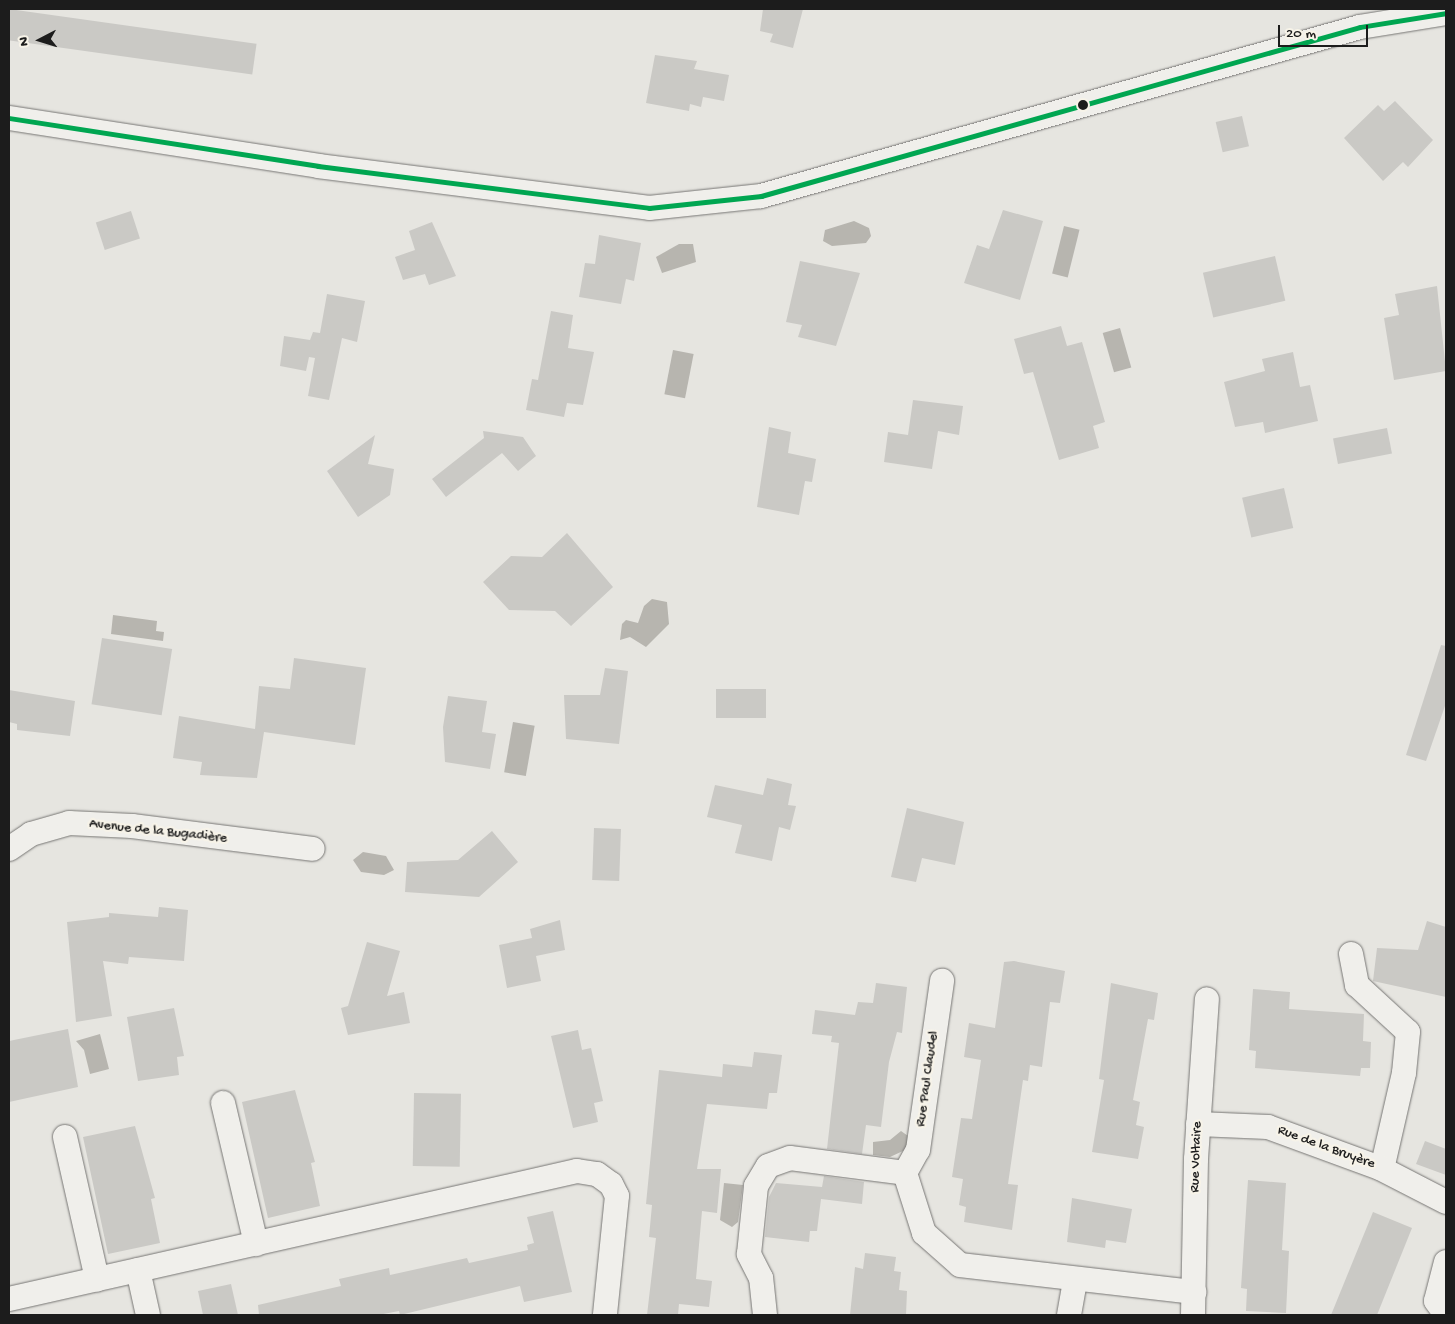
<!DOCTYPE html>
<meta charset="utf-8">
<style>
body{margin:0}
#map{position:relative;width:1455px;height:1324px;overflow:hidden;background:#e6e5e0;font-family:"Gochi Hand",sans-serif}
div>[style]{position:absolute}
.water>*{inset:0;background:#b7b5af;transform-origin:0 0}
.building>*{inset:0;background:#cac9c5;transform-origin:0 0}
.roads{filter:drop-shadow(0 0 1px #777674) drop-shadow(0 0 1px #777674)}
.street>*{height:24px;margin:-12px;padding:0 12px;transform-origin:12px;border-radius:12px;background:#f0efeb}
.bus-1>*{height:5px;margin:-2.5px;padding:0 2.5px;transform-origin:2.5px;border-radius:2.5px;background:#00a651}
.dots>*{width:14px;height:14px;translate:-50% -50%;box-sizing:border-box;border:2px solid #f7f3e8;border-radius:50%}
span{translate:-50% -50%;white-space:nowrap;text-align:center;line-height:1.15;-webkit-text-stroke:4.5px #f7f3e8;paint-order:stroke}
.street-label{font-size:14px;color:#1c1c1c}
.frame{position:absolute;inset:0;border:10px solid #1c1c1c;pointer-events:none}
.north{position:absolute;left:15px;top:15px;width:50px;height:50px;-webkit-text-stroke:4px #f7f3e8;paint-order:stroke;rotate:265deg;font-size:14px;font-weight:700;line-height:20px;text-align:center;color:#1c1c1c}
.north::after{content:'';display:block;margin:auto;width:18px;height:22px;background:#1c1c1c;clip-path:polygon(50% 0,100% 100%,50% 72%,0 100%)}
.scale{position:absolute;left:1278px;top:25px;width:90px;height:22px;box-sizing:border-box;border:2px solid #1c1c1c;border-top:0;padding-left:6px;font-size:15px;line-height:18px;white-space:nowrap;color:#1c1c1c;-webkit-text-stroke:4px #f7f3e8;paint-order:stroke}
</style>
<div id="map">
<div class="water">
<div style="clip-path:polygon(854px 221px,869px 228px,871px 236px,866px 243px,832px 246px,823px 241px,825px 230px)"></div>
<div style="left:1064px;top:226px;width:16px;height:49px;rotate:14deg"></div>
<div style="clip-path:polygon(679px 244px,693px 244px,696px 262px,662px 273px,656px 257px)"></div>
<div style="left:1120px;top:328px;width:41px;height:18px;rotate:74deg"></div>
<div style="left:673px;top:350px;width:21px;height:45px;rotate:11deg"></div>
<div style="clip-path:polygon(652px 599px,667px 602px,669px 624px,646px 647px,630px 637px,620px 640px,622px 624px,626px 620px,638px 623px,644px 606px)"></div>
<div style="clip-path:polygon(113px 615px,157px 621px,156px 631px,164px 632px,163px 641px,111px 634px)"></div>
<div style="left:513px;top:722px;width:22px;height:51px;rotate:10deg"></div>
<div style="clip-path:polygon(363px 852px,386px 856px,394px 870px,384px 875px,361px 872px,353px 860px)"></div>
<div style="clip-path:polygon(100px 1034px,109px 1069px,90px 1074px,84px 1050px,76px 1041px)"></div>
<div style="clip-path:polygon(901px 1131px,911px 1138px,905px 1150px,890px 1157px,873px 1155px,873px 1142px,890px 1140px)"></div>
<div style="clip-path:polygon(724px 1183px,743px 1185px,738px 1222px,732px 1227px,720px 1220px)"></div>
</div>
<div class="building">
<div style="left:9px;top:9px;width:250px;height:31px;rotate:8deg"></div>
<div style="clip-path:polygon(763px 9px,803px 9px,793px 48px,770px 42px,773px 34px,760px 31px)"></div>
<div style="clip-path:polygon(655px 55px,697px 61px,694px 69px,729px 75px,724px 101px,703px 97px,701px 107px,690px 104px,689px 111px,646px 103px)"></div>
<div style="clip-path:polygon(1395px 101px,1433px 140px,1408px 167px,1403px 162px,1383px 181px,1344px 138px,1378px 105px,1384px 111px)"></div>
<div style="left:1242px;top:116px;width:31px;height:27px;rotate:77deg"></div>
<div style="clip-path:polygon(1003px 210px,1043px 221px,1020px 300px,964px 283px,977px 245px,989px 249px)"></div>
<div style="left:131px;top:211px;width:29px;height:37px;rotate:72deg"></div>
<div style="clip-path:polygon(432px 222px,456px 276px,429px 285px,425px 274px,403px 280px,395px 257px,415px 250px,409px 231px)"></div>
<div style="clip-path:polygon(599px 235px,641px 243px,634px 281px,626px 279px,621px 304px,579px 297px,585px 263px,595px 264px)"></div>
<div style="left:1275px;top:256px;width:46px;height:74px;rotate:77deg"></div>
<div style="clip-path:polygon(800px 261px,860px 273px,836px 346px,798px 337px,802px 325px,786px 322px)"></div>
<div style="clip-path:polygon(1437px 286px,1446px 371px,1394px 380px,1384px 318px,1399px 315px,1395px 294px)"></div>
<div style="clip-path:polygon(327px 294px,365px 301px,357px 342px,342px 338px,329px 400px,308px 396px,315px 358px,309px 357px,306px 371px,280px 366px,284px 336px,310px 340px,313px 332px,320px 333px)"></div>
<div style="clip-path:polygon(551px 311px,573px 315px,568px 348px,594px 352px,583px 405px,567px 403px,564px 417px,526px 410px,532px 379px,538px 380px)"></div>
<div style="clip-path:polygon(1061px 326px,1067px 346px,1082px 342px,1105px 422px,1093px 426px,1099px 448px,1059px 460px,1033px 372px,1024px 374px,1014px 339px)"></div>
<div style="clip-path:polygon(1293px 352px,1300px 387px,1310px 385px,1318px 421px,1265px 433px,1263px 422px,1235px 427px,1224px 382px,1265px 371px,1262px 359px)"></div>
<div style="clip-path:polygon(913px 400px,963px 406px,959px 435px,938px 431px,932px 469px,884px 462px,888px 432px,908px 435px)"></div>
<div style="clip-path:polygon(769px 427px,791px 432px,788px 453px,816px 459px,812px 482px,805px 481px,799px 515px,757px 507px)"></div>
<div style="left:1387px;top:428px;width:26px;height:55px;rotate:79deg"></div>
<div style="clip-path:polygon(483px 431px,523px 437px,536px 456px,518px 471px,502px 453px,446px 497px,432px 479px,484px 438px)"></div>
<div style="clip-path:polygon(375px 435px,368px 464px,394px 469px,390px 495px,358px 517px,327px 471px)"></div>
<div style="left:1284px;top:488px;width:41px;height:43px;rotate:77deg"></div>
<div style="clip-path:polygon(567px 533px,613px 587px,571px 626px,555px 611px,509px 610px,483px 582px,511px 556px,542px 557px)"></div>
<div style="left:102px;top:638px;width:71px;height:67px;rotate:9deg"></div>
<div style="clip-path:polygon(1441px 645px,1446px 646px,1446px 703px,1426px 761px,1406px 755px)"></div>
<div style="clip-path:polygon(294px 658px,366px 668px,355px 745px,264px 732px,257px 778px,200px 775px,202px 762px,173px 758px,179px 716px,255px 729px,259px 686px,290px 689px)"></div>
<div style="clip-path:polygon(605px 668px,628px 671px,619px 744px,566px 739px,564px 695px,600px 695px)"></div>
<div style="left:766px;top:689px;width:29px;height:50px;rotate:90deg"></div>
<div style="clip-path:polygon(9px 690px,75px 701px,70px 736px,17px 730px,17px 724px,9px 722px)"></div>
<div style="clip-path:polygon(448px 696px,487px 701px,482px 732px,496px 734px,490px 769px,445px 762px,443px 727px)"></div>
<div style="clip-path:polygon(767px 778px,792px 784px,788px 805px,796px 806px,790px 830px,779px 827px,772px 861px,735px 853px,742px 825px,707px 817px,715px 785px,763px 795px)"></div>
<div style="clip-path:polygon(907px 808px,964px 822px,955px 865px,922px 858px,916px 882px,891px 877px)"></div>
<div style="left:594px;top:828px;width:27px;height:52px;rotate:2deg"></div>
<div style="clip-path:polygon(492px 831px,518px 862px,479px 897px,405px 892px,407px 862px,458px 860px)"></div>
<div style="clip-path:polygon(159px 907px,188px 910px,184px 961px,129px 957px,128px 964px,103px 961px,112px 1016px,76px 1022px,67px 922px,109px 917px,109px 913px,158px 917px)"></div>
<div style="clip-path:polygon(560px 920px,565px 950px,536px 956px,541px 981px,507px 988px,499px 945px,532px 938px,530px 929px)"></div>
<div style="clip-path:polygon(1427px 921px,1446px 927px,1446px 997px,1373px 981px,1377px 948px,1418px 950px)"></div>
<div style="clip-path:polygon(367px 942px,400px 951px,387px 996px,404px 992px,410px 1023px,348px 1035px,341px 1008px,348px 1006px)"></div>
<div style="clip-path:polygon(1014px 961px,1065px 971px,1060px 1003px,1050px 1002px,1042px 1067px,1030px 1065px,1028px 1081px,1023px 1080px,1008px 1184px,1018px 1185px,1012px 1230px,964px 1222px,966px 1207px,959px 1205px,963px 1179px,952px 1177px,961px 1118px,972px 1119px,981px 1060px,964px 1057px,969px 1023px,995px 1028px,1004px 962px)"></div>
<div style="clip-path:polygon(876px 983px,907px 987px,902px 1033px,897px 1032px,889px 1062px,881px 1127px,866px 1125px,862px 1154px,827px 1149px,839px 1043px,831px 1042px,832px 1036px,812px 1034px,815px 1010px,855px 1015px,858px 1002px,873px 1003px)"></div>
<div style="clip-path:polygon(1111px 983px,1158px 993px,1154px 1020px,1148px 1019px,1133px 1100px,1140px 1102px,1136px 1125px,1144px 1127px,1138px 1159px,1092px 1152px,1104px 1080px,1099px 1079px)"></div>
<div style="clip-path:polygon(1253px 989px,1290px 992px,1289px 1009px,1364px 1014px,1363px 1041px,1371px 1042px,1370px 1068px,1361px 1068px,1360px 1076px,1255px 1068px,1256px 1051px,1249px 1050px)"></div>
<div style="clip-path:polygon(174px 1008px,184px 1056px,177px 1057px,179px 1075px,138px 1081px,127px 1017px)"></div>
<div style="clip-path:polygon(68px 1029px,78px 1087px,9px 1102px,9px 1041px)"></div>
<div style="clip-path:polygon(578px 1030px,582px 1050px,591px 1048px,603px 1101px,594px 1103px,598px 1122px,573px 1128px,551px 1036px)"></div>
<div style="clip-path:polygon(754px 1052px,782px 1055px,777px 1093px,769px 1093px,767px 1109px,707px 1104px,697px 1169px,721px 1169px,717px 1213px,702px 1211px,696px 1279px,712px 1281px,709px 1307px,679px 1304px,678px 1315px,647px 1315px,656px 1238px,649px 1237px,652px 1205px,646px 1204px,659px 1070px,722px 1077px,723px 1064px,752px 1067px)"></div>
<div style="clip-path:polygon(295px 1090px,315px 1162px,311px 1163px,320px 1206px,268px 1218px,242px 1102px)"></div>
<div style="left:414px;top:1093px;width:47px;height:73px;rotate:1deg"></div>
<div style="clip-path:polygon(135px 1126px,155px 1198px,151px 1199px,160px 1243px,108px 1254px,83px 1137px)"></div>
<div style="clip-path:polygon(1425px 1141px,1446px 1149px,1446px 1175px,1416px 1164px)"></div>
<div style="clip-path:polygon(824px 1176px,864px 1182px,862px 1204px,821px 1199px,817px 1231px,810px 1231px,809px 1242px,765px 1237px,769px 1197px,776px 1183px,822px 1187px)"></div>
<div style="clip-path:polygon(1248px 1180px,1286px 1183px,1282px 1250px,1289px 1251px,1286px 1313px,1246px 1311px,1247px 1289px,1241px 1288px)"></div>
<div style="clip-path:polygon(1072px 1198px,1132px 1209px,1126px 1243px,1106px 1240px,1105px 1248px,1067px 1242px)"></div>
<div style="clip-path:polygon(553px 1211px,572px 1292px,524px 1302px,520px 1286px,400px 1315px,399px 1311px,378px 1315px,259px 1315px,258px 1305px,341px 1286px,339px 1279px,389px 1268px,390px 1275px,467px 1258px,469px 1263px,528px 1250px,527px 1245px,534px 1243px,527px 1217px)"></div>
<div style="clip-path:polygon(1373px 1212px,1412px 1228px,1377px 1315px,1331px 1315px)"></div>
<div style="clip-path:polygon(865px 1253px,896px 1257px,894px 1271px,901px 1272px,899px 1290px,907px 1291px,906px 1315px,850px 1315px,855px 1267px,863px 1269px)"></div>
<div style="clip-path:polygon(231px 1284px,238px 1315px,203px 1315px,198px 1291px)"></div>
</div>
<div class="roads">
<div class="street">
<div style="left:9px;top:118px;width:313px;rotate:8.8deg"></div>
<div style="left:318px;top:166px;width:334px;rotate:7.2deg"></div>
<div style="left:649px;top:208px;width:113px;rotate:-6.1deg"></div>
<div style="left:761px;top:196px;width:622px;rotate:-15.76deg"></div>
<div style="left:1360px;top:27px;width:87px;rotate:-9.2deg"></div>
<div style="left:9px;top:849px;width:27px;rotate:-34deg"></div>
<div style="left:31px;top:834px;width:40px;rotate:-16deg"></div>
<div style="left:69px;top:823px;width:63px;rotate:2.7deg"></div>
<div style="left:132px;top:826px;width:182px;rotate:7.2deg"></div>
<div style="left:1351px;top:954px;width:32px;rotate:79deg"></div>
<div style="left:1357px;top:985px;width:69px;rotate:42.7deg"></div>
<div style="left:1408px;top:1032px;width:41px;rotate:95.6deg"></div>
<div style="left:1404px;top:1073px;width:98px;rotate:102.9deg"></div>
<div style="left:223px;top:1103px;width:145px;rotate:76.8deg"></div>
<div style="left:1198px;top:1124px;width:70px;rotate:2.5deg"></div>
<div style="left:1268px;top:1127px;width:119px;rotate:20.1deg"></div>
<div style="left:1380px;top:1168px;width:74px;rotate:27.3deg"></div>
<div style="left:65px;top:1137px;width:146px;rotate:77.3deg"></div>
<div style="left:905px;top:1173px;width:26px;rotate:-61deg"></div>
<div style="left:918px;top:1150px;width:171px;rotate:-81.9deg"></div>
<div style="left:1446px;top:1262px;width:40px;rotate:104.4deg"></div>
<div style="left:1436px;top:1301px;width:17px;rotate:54deg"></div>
<div style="left:138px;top:1270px;width:46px;rotate:77.5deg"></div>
<div style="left:9px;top:1299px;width:582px;rotate:-12.7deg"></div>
<div style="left:577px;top:1171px;width:20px;rotate:9deg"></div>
<div style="left:597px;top:1174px;width:17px;rotate:36deg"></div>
<div style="left:611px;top:1184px;width:13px;rotate:63deg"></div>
<div style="left:617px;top:1196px;width:120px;rotate:95.8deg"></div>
<div style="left:765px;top:1315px;width:37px;rotate:-96deg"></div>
<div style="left:761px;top:1278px;width:27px;rotate:-117deg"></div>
<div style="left:749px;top:1254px;width:68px;rotate:-84.1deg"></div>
<div style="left:756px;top:1186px;width:23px;rotate:-59deg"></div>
<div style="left:768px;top:1166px;width:23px;rotate:-20deg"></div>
<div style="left:790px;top:1158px;width:116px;rotate:7.4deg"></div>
<div style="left:905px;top:1173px;width:63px;rotate:72.4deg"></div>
<div style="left:924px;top:1233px;width:48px;rotate:41.6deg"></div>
<div style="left:960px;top:1265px;width:236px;rotate:6.6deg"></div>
<div style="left:1069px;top:1315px;width:36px;rotate:-80deg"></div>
<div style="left:1193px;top:1315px;width:156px;rotate:-88.9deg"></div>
<div style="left:1196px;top:1159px;width:160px;rotate:-86.1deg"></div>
</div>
</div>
<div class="bus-1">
<div style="left:9px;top:118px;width:313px;rotate:8.8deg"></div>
<div style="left:318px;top:166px;width:334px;rotate:7.2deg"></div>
<div style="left:649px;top:208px;width:113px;rotate:-6.1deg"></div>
<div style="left:761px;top:196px;width:622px;rotate:-15.76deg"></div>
<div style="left:1360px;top:27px;width:87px;rotate:-9.2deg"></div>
</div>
<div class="dots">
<div style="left:1083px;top:105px;background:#1c1c1c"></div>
</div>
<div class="street-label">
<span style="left:158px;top:832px;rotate:6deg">Avenue de la Bugadière</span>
<span style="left:928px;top:1079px;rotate:-82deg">Rue Paul Claudel</span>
<span style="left:1326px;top:1148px;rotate:20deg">Rue de la Bruyère</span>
<span style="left:1197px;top:1157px;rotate:-88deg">Rue Voltaire</span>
</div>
<div class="frame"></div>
<div class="north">N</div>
<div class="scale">20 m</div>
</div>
